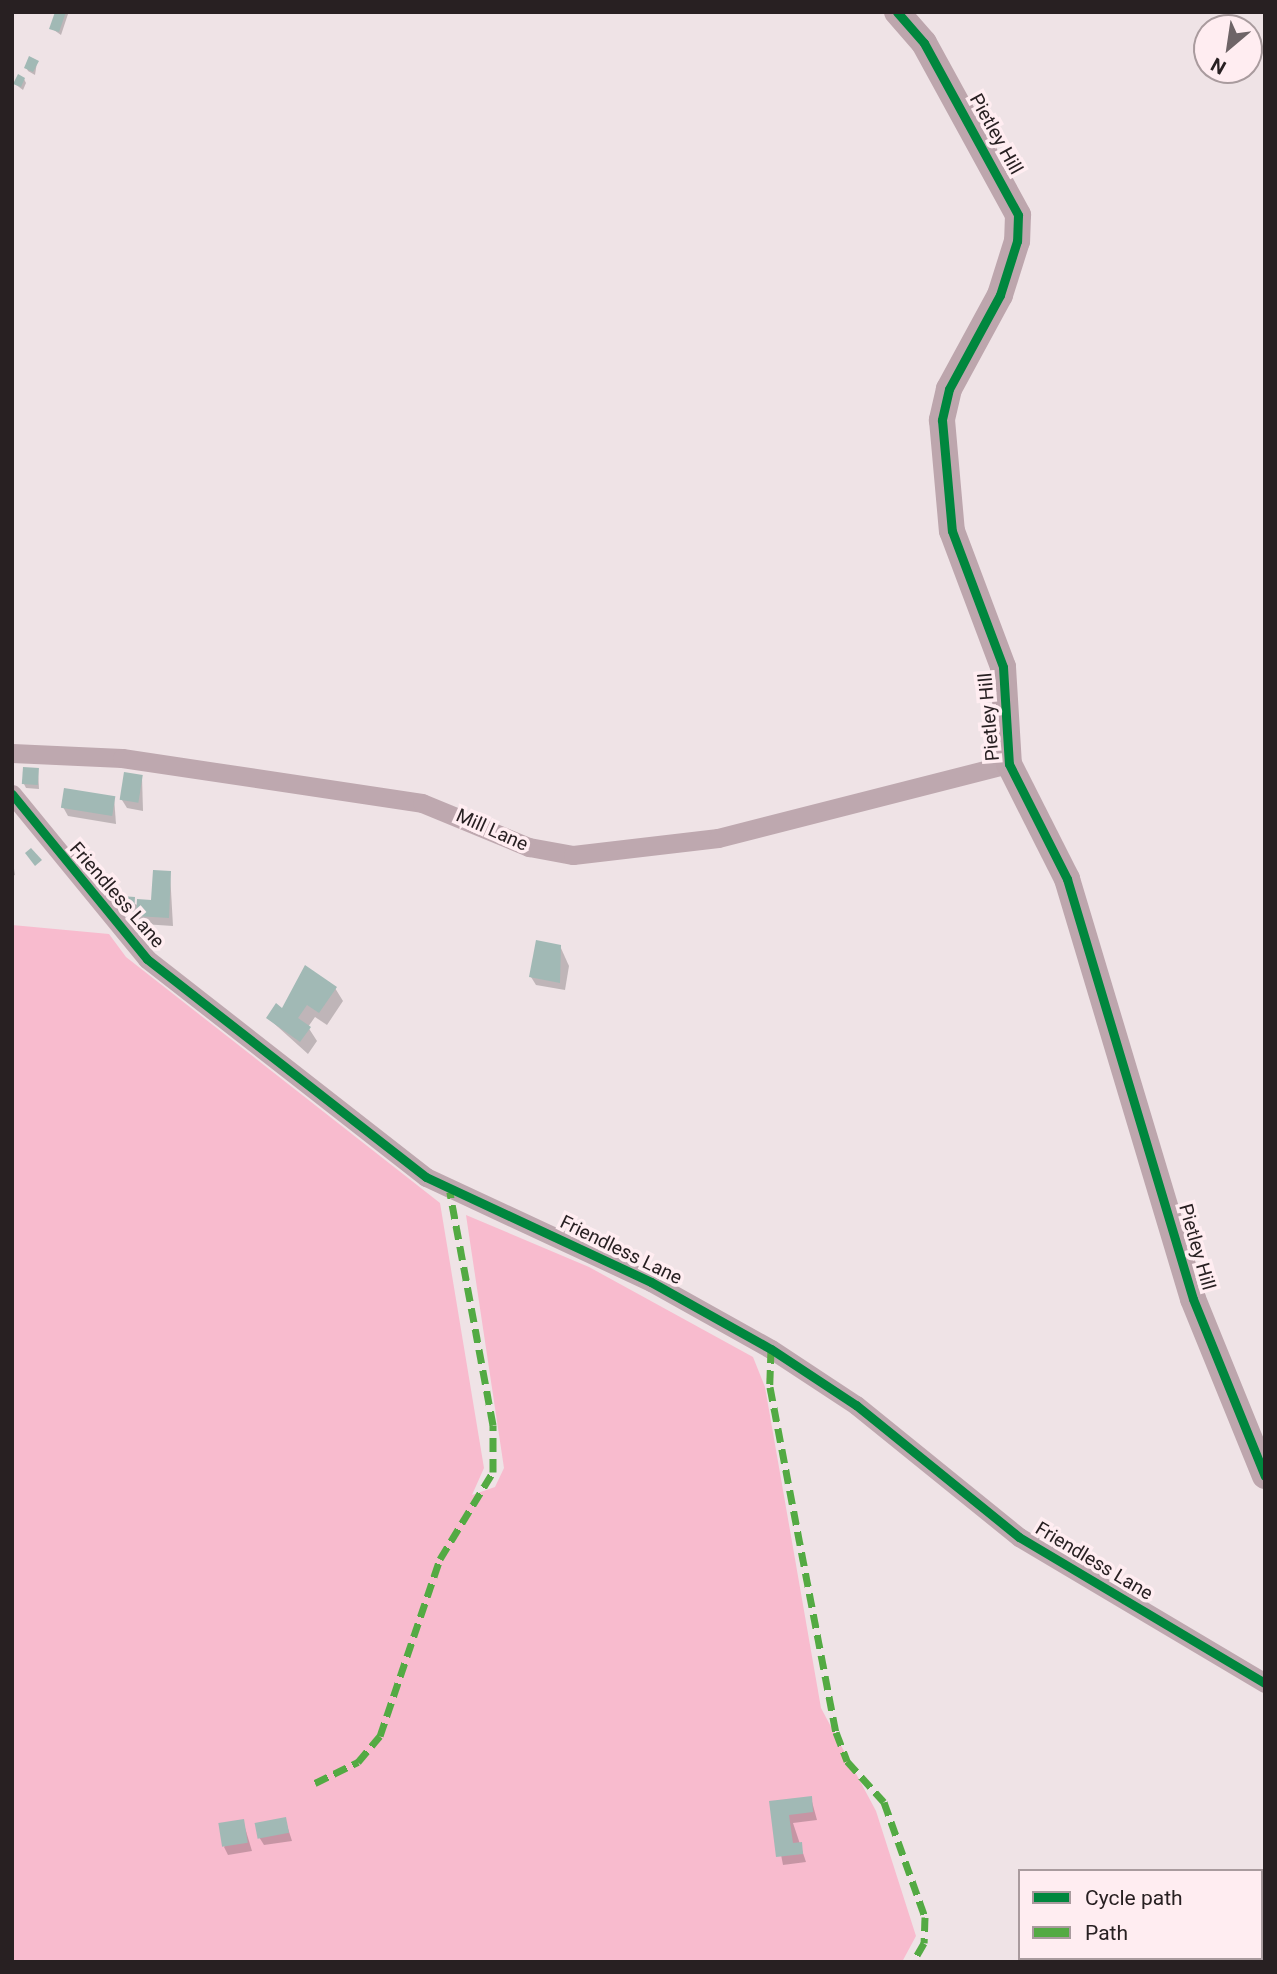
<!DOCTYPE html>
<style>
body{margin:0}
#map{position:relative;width:1277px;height:1974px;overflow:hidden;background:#efe3e6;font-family:Roboto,sans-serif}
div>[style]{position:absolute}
.green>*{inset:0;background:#f8bbce}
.shadow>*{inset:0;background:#0003}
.building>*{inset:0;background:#a1b9b5;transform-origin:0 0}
.street>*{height:19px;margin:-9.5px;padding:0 9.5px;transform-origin:9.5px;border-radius:9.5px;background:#bea8af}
.secondary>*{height:26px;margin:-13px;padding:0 13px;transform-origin:13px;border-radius:13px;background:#bda6ad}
.quiet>*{height:7px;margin-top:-3.5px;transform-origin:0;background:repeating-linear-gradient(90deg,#53aa43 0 14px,transparent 0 21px)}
.cycleway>*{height:9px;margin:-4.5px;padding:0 4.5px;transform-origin:4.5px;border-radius:4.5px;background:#00873e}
span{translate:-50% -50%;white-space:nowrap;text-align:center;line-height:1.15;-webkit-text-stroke:7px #ffedf1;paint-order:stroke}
.street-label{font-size:19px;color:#282022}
.frame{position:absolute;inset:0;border:14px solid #282022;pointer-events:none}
.legend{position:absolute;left:1018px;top:1869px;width:245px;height:91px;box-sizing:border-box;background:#ffedf1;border:2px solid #a99b9e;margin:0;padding:9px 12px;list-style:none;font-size:21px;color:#282022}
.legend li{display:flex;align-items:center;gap:14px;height:35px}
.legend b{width:35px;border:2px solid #a99b9e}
.north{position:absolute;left:1193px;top:14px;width:70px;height:70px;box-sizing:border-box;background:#ffedf1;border:2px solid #a99b9e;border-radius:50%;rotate:209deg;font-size:19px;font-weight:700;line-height:28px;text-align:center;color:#282022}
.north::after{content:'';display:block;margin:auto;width:24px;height:32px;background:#6e6467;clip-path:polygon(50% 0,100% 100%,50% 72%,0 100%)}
</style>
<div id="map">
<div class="green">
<div style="clip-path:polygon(12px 925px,109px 934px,126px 957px,440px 1203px,484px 1468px,472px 1495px,495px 1487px,504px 1468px,466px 1215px,589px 1267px,753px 1357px,765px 1387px,821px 1708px,876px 1811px,916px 1936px,902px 1962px,12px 1962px)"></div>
</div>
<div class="shadow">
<div style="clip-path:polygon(57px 12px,68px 14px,61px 35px,51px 28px)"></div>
<div style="clip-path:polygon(37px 62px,35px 75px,28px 71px,26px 67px)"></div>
<div style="clip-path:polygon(24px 79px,26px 83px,23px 90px,15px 84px)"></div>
<div style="clip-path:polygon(38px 770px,39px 789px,26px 788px,24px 784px)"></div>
<div style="clip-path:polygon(142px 777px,143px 811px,127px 808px,122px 800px)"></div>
<div style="clip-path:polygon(114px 797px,116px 824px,68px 816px,63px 807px)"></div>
<div style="clip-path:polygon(12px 856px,15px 875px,12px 876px)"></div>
<div style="clip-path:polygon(170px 873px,173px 926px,143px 924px,123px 898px,139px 906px,153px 902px)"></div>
<div style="clip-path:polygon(560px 946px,569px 966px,565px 990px,536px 985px,531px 977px)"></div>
<div style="clip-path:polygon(335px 988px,343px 1001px,327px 1025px,315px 1017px,308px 1027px,317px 1041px,308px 1054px,268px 1018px)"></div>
<div style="clip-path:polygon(811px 1798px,817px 1820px,793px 1823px,806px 1862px,783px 1865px,771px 1803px)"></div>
<div style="clip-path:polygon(285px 1819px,292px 1841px,264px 1845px,259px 1837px)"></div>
<div style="clip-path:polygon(243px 1821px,252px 1851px,228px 1855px,224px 1847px)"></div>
</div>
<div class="building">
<div style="clip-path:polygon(55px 12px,66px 12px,59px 32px,49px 29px)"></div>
<div style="clip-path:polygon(29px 56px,39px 61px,33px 72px,24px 68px)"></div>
<div style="clip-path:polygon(18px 74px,25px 78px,21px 87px,13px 84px)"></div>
<div style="left:23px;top:767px;width:16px;height:17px;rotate:4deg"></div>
<div style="left:124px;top:772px;width:19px;height:28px;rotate:9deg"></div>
<div style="left:64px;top:788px;width:52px;height:20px;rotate:9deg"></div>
<div style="clip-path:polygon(31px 848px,42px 860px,35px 866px,25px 853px)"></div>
<div style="clip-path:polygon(153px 870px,171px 871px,169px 918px,136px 916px,137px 899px,151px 900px)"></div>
<div style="clip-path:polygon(121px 896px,135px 897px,134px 913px,120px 905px)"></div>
<div style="clip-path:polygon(536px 940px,561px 945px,560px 983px,529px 977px)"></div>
<div style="clip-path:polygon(305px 965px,337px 987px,319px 1013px,307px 1005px,298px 1018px,311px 1027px,300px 1042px,266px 1018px,276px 1003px,282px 1008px)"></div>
<div style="clip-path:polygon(812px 1796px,813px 1812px,789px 1815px,793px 1843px,802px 1842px,803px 1854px,776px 1857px,769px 1801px)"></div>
<div style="left:286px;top:1817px;width:16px;height:32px;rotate:79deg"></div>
<div style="left:244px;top:1819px;width:24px;height:26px;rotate:81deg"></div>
</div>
<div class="street">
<div style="left:12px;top:753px;width:110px;rotate:2.6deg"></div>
<div style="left:122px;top:758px;width:303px;rotate:8.5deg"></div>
<div style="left:422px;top:803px;width:116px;rotate:22.4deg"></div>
<div style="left:529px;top:847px;width:45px;rotate:10.3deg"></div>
<div style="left:573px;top:855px;width:146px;rotate:-6.7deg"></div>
<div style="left:718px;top:838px;width:300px;rotate:-14.3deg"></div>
<div style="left:12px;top:794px;width:213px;rotate:50.7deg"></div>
<div style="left:147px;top:959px;width:354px;rotate:38deg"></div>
<div style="left:426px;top:1177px;width:248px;rotate:25deg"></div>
<div style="left:651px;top:1282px;width:137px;rotate:29.2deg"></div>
<div style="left:771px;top:1349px;width:102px;rotate:33.4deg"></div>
<div style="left:856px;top:1405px;width:210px;rotate:39deg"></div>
<div style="left:1019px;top:1537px;width:286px;rotate:30.7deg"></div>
</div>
<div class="secondary">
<div style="left:897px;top:12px;width:41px;rotate:48.9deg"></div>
<div style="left:924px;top:43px;width:196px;rotate:61.3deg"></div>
<div style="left:1018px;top:215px;width:26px;rotate:92deg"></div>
<div style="left:1017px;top:241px;width:57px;rotate:107.5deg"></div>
<div style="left:1000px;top:295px;width:107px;rotate:118.5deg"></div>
<div style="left:949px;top:389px;width:32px;rotate:103deg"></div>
<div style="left:942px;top:420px;width:111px;rotate:84.9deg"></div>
<div style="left:952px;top:531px;width:145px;rotate:69.4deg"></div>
<div style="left:1003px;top:667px;width:97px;rotate:86.5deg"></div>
<div style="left:1009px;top:764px;width:129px;rotate:63.2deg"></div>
<div style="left:1067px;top:879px;width:438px;rotate:73.3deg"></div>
<div style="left:1193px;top:1299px;width:191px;rotate:67.9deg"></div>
</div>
<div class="quiet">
<div style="left:771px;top:1349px;width:38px;rotate:92deg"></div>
<div style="left:770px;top:1387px;width:351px;rotate:79.2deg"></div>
<div style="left:836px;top:1732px;width:31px;rotate:69deg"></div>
<div style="left:847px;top:1761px;width:55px;rotate:47.9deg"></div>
<div style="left:884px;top:1802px;width:122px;rotate:70.4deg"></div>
<div style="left:925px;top:1917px;width:26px;rotate:92deg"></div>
<div style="left:924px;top:1943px;width:22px;rotate:120deg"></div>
<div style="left:315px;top:1783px;width:48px;rotate:-26deg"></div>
<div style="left:358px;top:1762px;width:34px;rotate:-50deg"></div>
<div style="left:380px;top:1736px;width:187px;rotate:-71.3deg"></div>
<div style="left:440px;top:1559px;width:102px;rotate:-58.7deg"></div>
<div style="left:493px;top:1472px;width:47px;rotate:-90deg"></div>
<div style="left:493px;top:1425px;width:237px;rotate:-100.5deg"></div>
</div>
<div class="cycleway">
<div style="left:897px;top:12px;width:41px;rotate:48.9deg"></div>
<div style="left:924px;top:43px;width:196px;rotate:61.3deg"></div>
<div style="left:1018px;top:215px;width:26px;rotate:92deg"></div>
<div style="left:1017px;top:241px;width:57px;rotate:107.5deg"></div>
<div style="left:1000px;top:295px;width:107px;rotate:118.5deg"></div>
<div style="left:949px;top:389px;width:32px;rotate:103deg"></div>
<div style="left:942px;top:420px;width:111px;rotate:84.9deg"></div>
<div style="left:952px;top:531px;width:145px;rotate:69.4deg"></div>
<div style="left:1003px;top:667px;width:97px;rotate:86.5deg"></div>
<div style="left:1009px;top:764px;width:129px;rotate:63.2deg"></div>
<div style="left:1067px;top:879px;width:438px;rotate:73.3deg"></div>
<div style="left:1193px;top:1299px;width:191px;rotate:67.9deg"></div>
<div style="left:12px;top:794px;width:213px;rotate:50.7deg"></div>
<div style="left:147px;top:959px;width:354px;rotate:38deg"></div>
<div style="left:426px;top:1177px;width:248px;rotate:25deg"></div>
<div style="left:651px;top:1282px;width:137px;rotate:29.2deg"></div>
<div style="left:771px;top:1349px;width:102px;rotate:33.4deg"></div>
<div style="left:856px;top:1405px;width:210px;rotate:39deg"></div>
<div style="left:1019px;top:1537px;width:286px;rotate:30.7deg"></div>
</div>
<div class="street-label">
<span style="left:996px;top:134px;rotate:61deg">Pietley Hill</span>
<span style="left:989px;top:717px;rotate:-95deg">Pietley Hill</span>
<span style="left:492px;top:830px;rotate:24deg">Mill Lane</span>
<span style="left:117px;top:895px;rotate:49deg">Friendless Lane</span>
<span style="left:1197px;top:1247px;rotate:74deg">Pietley Hill</span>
<span style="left:621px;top:1250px;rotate:26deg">Friendless Lane</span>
<span style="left:1094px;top:1561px;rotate:31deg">Friendless Lane</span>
</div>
<div class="frame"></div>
<ul class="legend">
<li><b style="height:9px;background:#00873e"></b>Cycle path</li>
<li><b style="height:9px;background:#53aa43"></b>Path</li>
</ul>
<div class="north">N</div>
</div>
